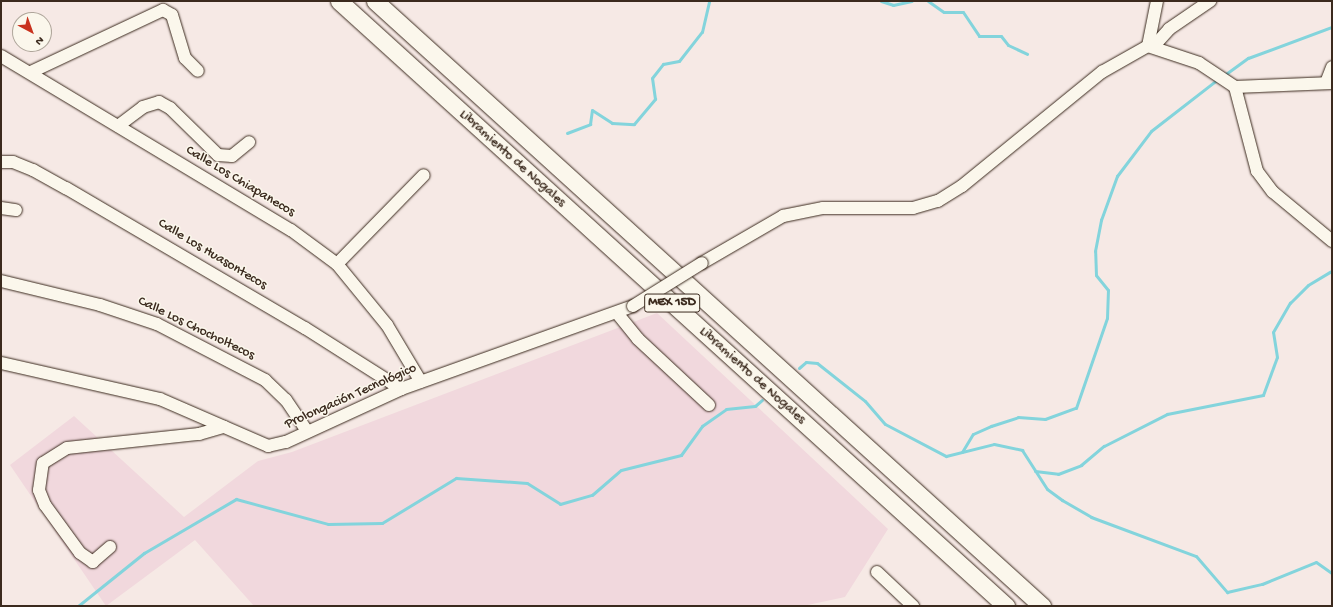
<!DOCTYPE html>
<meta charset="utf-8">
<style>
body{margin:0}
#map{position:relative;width:1333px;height:607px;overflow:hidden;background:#f6e9e5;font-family:"Gochi Hand",sans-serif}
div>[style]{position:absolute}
.built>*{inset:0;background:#f1d8dd}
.stream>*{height:3px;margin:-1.5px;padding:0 1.5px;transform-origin:1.5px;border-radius:1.5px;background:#83d4dc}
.roads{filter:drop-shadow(0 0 1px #3b2a1e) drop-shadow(0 0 1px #3b2a1e)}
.minor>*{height:12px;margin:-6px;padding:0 6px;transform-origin:6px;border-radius:6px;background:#fbf7ec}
.highway>*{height:17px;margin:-8.5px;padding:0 8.5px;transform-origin:8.5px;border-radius:8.5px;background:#fbf7ec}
.bridges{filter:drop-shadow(0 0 1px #3b2a1e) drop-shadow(0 0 1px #3b2a1e)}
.minor-bridge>*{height:12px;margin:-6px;padding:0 6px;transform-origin:6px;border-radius:6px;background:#fbf7ec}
span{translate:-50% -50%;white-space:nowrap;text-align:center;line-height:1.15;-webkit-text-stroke:3px #fbf7ec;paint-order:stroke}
.shield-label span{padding:1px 3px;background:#fbf7ec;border:1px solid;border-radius:3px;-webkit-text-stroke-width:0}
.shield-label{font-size:13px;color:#3b2a1e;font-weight:700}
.street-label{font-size:14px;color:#3b2a1e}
.frame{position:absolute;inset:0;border:2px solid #3b2a1e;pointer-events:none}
.north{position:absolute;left:12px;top:12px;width:40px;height:40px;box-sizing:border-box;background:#fbf7ec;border:1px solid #aea59a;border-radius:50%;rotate:139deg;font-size:11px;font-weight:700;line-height:16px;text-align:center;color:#3b2a1e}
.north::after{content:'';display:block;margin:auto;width:14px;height:18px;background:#c8321e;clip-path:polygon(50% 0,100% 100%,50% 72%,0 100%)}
</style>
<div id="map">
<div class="built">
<div style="clip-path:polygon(657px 313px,888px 529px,845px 597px,803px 606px,254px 606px,195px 540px,106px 606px,10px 465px,74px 416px,184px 517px,258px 461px,292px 452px)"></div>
</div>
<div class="stream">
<div style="left:881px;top:1px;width:13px;rotate:18deg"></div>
<div style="left:893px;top:5px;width:19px;rotate:-12deg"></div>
<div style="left:928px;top:1px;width:19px;rotate:35deg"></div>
<div style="left:944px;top:12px;width:19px"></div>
<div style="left:963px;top:12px;width:29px;rotate:56deg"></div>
<div style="left:979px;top:36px;width:22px"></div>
<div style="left:1001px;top:36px;width:11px;rotate:52deg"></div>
<div style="left:1008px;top:45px;width:21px;rotate:25deg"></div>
<div style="left:1223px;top:76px;width:31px;rotate:-36deg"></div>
<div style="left:1248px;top:58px;width:90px;rotate:-20.3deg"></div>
<div style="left:567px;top:133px;width:25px;rotate:-21deg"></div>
<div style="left:590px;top:124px;width:14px;rotate:-82deg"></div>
<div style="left:592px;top:110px;width:24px;rotate:33deg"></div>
<div style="left:612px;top:123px;width:22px;rotate:3deg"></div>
<div style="left:634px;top:124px;width:33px;rotate:-50deg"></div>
<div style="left:655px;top:99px;width:21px;rotate:-98deg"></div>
<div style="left:652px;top:78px;width:18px;rotate:-52deg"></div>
<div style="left:663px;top:64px;width:16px;rotate:-11deg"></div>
<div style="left:679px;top:61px;width:37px;rotate:-52deg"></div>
<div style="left:702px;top:32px;width:32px;rotate:-77deg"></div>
<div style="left:799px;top:368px;width:9px;rotate:-41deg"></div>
<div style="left:806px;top:362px;width:11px;rotate:5deg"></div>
<div style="left:817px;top:363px;width:61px;rotate:38.4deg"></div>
<div style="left:865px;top:401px;width:30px;rotate:49deg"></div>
<div style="left:885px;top:424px;width:69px;rotate:27.7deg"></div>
<div style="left:946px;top:456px;width:49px;rotate:-14deg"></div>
<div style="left:994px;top:444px;width:29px;rotate:12deg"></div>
<div style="left:1022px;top:450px;width:46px;rotate:57.3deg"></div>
<div style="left:1047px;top:489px;width:19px;rotate:36deg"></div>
<div style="left:1062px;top:500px;width:34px;rotate:30deg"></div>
<div style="left:1091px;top:517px;width:112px;rotate:20.4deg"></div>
<div style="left:1196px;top:556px;width:48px;rotate:49.3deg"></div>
<div style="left:1227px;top:592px;width:36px;rotate:-13deg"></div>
<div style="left:1262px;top:584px;width:58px;rotate:-22.2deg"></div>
<div style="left:1316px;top:562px;width:19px;rotate:35deg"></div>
<div style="left:962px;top:452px;width:21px;rotate:-59deg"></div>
<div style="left:973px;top:434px;width:20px;rotate:-24deg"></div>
<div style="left:991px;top:426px;width:28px;rotate:-18deg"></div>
<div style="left:1018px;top:417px;width:27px;rotate:4deg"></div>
<div style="left:1045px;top:419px;width:33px;rotate:-20deg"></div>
<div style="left:1076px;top:408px;width:95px;rotate:-71deg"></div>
<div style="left:1107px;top:318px;width:28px;rotate:-88deg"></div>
<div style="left:1108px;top:290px;width:19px;rotate:-129deg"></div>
<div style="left:1096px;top:275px;width:24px;rotate:-92deg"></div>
<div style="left:1095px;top:251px;width:32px;rotate:-79deg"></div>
<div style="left:1101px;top:220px;width:47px;rotate:-70deg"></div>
<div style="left:1117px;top:176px;width:56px;rotate:-52.9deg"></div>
<div style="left:1151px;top:131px;width:85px;rotate:-37.8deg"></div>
<div style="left:1035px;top:471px;width:23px;rotate:7deg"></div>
<div style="left:1058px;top:474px;width:25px;rotate:-21deg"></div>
<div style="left:1081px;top:465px;width:30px;rotate:-40deg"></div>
<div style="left:1104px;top:446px;width:71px;rotate:-26.9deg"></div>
<div style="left:1167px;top:414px;width:98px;rotate:-11.2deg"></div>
<div style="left:1263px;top:395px;width:40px;rotate:-69.8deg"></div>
<div style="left:1277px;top:357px;width:25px;rotate:-99deg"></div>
<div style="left:1273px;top:332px;width:34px;rotate:-60deg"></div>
<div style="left:1290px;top:303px;width:25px;rotate:-45deg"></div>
<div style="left:1308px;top:285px;width:26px;rotate:-31deg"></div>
<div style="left:78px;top:606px;width:85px;rotate:-38.8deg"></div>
<div style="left:144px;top:553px;width:107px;rotate:-30.4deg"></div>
<div style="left:236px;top:499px;width:95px;rotate:15.2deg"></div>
<div style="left:328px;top:524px;width:54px;rotate:-1.1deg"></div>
<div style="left:382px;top:523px;width:87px;rotate:-31.3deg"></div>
<div style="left:456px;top:478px;width:71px;rotate:4deg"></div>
<div style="left:527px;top:483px;width:39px;rotate:32deg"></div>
<div style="left:560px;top:504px;width:33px;rotate:-16deg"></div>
<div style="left:592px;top:495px;width:38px;rotate:-41deg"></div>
<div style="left:621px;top:470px;width:62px;rotate:-14deg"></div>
<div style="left:681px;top:455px;width:36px;rotate:-54deg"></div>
<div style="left:702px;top:426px;width:29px;rotate:-35deg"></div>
<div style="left:726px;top:409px;width:29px;rotate:-6deg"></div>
<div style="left:755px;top:406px;width:9px;rotate:-41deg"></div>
</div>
<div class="roads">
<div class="minor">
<div style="left:1148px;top:46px;width:46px;rotate:-78.7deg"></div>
<div style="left:1153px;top:47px;width:24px;rotate:-48deg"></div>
<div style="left:1169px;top:29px;width:50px;rotate:-34.3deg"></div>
<div style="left:1px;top:56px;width:338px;rotate:31deg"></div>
<div style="left:291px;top:230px;width:57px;rotate:36.5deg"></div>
<div style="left:337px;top:264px;width:79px;rotate:50.7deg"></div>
<div style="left:387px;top:325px;width:66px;rotate:59.2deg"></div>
<div style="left:31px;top:72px;width:146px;rotate:-25.2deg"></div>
<div style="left:163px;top:10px;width:10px;rotate:29deg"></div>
<div style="left:172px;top:15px;width:45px;rotate:73.2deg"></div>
<div style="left:185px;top:58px;width:18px;rotate:45deg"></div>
<div style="left:1326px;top:83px;width:17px;rotate:-69deg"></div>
<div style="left:1235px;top:87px;width:87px;rotate:75.3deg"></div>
<div style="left:1257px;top:171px;width:26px;rotate:53deg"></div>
<div style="left:1273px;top:192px;width:77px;rotate:39.7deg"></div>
<div style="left:118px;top:126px;width:31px;rotate:-37deg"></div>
<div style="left:143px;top:107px;width:17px;rotate:-17deg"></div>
<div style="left:159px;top:102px;width:13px;rotate:29deg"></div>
<div style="left:170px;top:108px;width:67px;rotate:44.4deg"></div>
<div style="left:218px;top:155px;width:14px;rotate:4deg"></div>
<div style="left:232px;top:156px;width:22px;rotate:-39deg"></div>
<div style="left:1px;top:162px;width:12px"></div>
<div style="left:13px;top:162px;width:22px;rotate:22deg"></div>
<div style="left:33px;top:170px;width:38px;rotate:29deg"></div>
<div style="left:66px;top:188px;width:277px;rotate:30.4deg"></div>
<div style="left:305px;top:328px;width:114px;rotate:32.4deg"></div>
<div style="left:1px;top:208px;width:15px;rotate:8deg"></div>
<div style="left:702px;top:263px;width:94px;rotate:-30.1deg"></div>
<div style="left:783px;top:216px;width:41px;rotate:-11.3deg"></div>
<div style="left:823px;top:208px;width:90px"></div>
<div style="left:913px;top:208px;width:26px;rotate:-16deg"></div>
<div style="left:938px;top:201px;width:28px;rotate:-32deg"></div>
<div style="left:962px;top:186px;width:181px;rotate:-39.2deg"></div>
<div style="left:1102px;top:72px;width:53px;rotate:-29.5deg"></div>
<div style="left:1148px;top:46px;width:54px;rotate:18.4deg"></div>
<div style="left:1199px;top:63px;width:43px;rotate:33.7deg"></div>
<div style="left:1235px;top:87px;width:97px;rotate:-2.4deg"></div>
<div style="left:337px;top:264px;width:124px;rotate:-45.7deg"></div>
<div style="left:1px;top:281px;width:102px;rotate:13.6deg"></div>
<div style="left:100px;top:305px;width:60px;rotate:18.4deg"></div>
<div style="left:157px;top:324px;width:122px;rotate:27.4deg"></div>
<div style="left:265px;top:380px;width:29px;rotate:44deg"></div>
<div style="left:286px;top:400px;width:37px;rotate:56deg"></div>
<div style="left:617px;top:313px;width:33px;rotate:51deg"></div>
<div style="left:638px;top:339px;width:97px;rotate:42.9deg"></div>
<div style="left:1px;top:363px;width:163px;rotate:12.8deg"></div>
<div style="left:160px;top:399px;width:118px;rotate:23.5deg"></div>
<div style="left:268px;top:446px;width:18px;rotate:-13deg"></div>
<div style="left:286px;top:442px;width:127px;rotate:-24.7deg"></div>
<div style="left:401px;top:389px;width:246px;rotate:-19.7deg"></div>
<div style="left:110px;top:547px;width:23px;rotate:139deg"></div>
<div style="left:93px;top:562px;width:16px;rotate:-145deg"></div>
<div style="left:80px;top:553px;width:59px;rotate:-126.1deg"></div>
<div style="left:45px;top:505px;width:16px;rotate:-112deg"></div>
<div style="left:39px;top:490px;width:27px;rotate:-82deg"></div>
<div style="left:43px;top:463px;width:28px;rotate:-32deg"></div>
<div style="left:67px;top:448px;width:133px;rotate:-6.1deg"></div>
<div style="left:199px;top:434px;width:26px;rotate:-16deg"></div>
<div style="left:877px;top:572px;width:50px;rotate:43.4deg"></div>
</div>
<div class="highway">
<div style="left:339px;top:1px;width:901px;rotate:42.21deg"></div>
<div style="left:375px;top:1px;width:901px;rotate:42.21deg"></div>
</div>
</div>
<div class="bridges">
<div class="minor-bridge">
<div style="left:633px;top:306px;width:81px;rotate:-31.9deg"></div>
</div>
</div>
<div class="shield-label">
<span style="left:672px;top:303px">MEX 15D</span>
</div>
<div class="street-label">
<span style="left:512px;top:159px;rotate:42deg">Libramiento de Nogales</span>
<span style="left:240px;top:182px;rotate:31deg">Calle Los Chiapanecos</span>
<span style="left:212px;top:255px;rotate:31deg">Calle Los Huasontecos</span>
<span style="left:196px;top:329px;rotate:26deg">Calle Los Chocholtecos</span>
<span style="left:752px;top:376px;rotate:42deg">Libramiento de Nogales</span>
<span style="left:351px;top:397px;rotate:-24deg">Prolongación Tecnológico</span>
</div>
<div class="frame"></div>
<div class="north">N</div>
</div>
